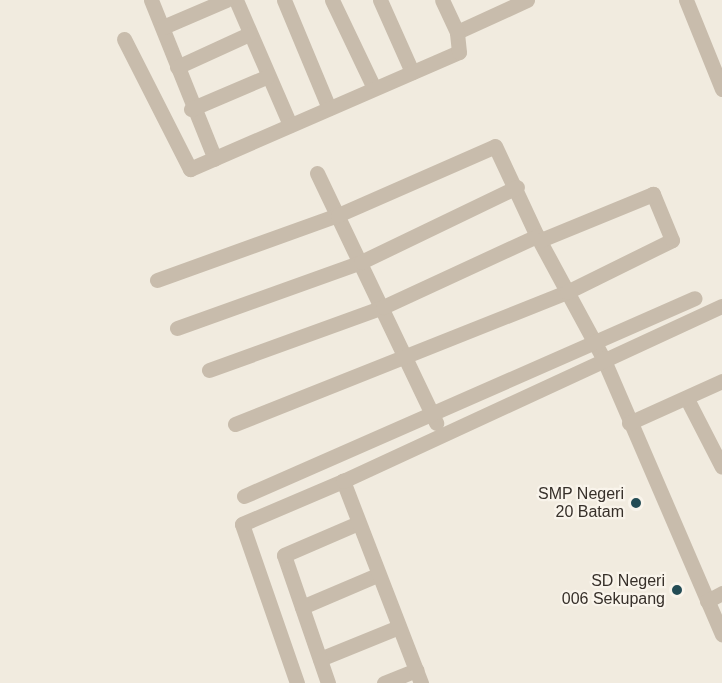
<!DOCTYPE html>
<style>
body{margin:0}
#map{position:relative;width:722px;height:683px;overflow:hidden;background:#f1ebdf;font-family:Arial,sans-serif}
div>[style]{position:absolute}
.minor>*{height:15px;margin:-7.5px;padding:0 7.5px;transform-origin:7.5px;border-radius:7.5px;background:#c8bcac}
.dots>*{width:16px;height:16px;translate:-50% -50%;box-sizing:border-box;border:3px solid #f9f4eb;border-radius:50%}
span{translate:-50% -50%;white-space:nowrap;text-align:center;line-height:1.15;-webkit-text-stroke:4.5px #f9f4eb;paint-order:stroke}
.poi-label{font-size:16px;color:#37302a}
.right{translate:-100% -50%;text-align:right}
</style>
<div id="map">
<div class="minor">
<div style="left:151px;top:0;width:171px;rotate:68.1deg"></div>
<div style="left:236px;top:0;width:136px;rotate:66.6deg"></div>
<div style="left:284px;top:0;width:117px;rotate:67.4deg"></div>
<div style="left:332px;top:0;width:95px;rotate:64.5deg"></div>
<div style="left:380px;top:0;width:79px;rotate:66deg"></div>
<div style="left:686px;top:0;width:96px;rotate:68deg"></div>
<div style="left:163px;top:27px;width:69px;rotate:-23.2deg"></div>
<div style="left:457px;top:32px;width:77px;rotate:-24.6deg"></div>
<div style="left:124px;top:39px;width:146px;rotate:63.1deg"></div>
<div style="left:190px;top:169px;width:293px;rotate:-23.5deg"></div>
<div style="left:459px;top:52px;width:20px;rotate:-96deg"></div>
<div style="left:457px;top:32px;width:35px;rotate:-115deg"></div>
<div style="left:177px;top:67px;width:79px;rotate:-24.6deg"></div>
<div style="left:191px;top:109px;width:82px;rotate:-23.1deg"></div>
<div style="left:317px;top:173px;width:277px;rotate:64.5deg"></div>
<div style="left:157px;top:280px;width:192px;rotate:-19.8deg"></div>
<div style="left:338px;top:215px;width:171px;rotate:-23.7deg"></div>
<div style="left:495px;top:146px;width:99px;rotate:65deg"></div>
<div style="left:177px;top:328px;width:195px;rotate:-19.7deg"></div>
<div style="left:361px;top:262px;width:173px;rotate:-25.7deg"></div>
<div style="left:209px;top:370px;width:185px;rotate:-19.9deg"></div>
<div style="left:383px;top:307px;width:170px;rotate:-24.8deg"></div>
<div style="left:537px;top:236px;width:139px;rotate:61.6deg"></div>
<div style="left:603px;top:358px;width:301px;rotate:66.7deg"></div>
<div style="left:687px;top:399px;width:76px;rotate:62.8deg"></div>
<div style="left:629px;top:423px;width:102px;rotate:-24.3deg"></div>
<div style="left:235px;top:424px;width:357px;rotate:-21.7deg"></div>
<div style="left:567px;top:292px;width:117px;rotate:-26.3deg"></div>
<div style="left:672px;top:240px;width:50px;rotate:-112.4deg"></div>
<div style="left:653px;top:194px;width:121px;rotate:157.7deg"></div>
<div style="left:244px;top:496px;width:492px;rotate:-23.7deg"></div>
<div style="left:707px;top:601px;width:17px;rotate:-28deg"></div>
<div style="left:302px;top:607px;width:82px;rotate:-23.1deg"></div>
<div style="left:320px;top:659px;width:85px;rotate:-22.1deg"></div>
<div style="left:297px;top:683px;width:168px;rotate:-109.1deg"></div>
<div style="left:242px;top:524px;width:110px;rotate:-23.1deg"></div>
<div style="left:328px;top:683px;width:135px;rotate:-109deg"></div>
<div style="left:284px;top:555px;width:78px;rotate:-23.3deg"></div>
<div style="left:384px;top:683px;width:35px;rotate:-22deg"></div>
<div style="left:421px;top:683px;width:217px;rotate:-111.1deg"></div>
<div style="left:343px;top:481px;width:417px;rotate:-24.8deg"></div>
</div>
<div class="dots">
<div style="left:636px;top:503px;background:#234c55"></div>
<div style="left:677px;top:590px;background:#234c55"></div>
</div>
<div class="poi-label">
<span class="right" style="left:624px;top:503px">SMP Negeri<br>20 Batam</span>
<span class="right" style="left:665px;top:590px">SD Negeri<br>006 Sekupang</span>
</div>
</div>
